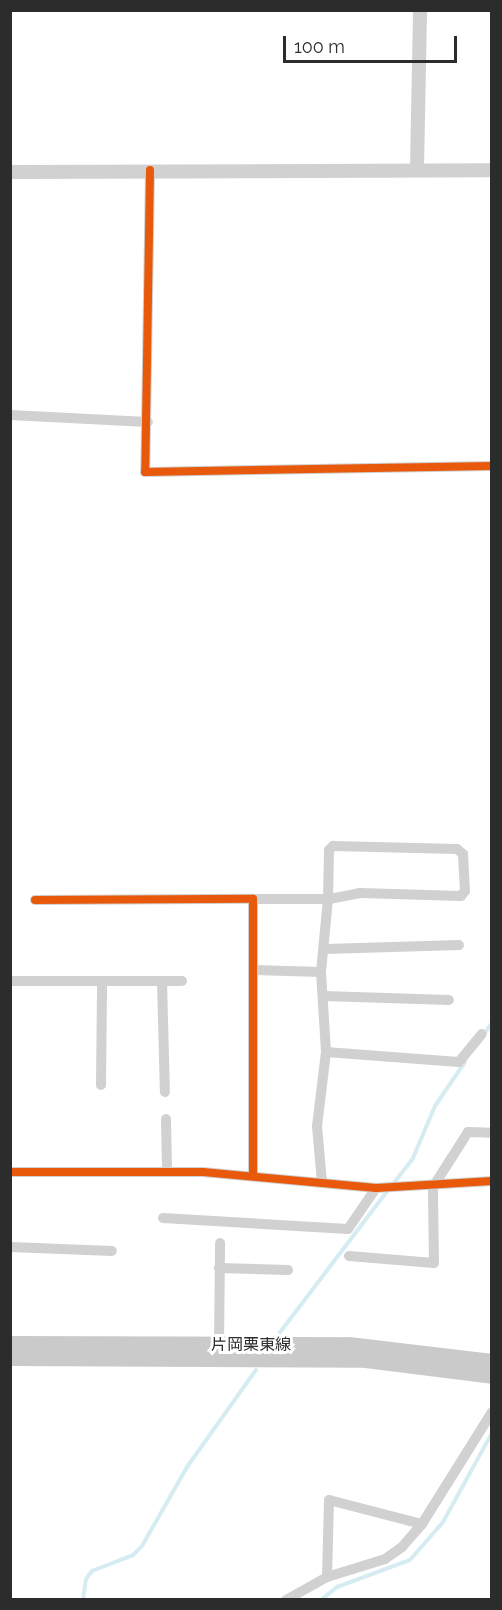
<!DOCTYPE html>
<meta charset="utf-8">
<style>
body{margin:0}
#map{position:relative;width:502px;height:1610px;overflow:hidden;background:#fff;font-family:Raleway,"Noto Sans JP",sans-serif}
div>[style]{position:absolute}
.stream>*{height:4px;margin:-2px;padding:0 2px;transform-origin:2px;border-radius:2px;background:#d5ecf2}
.minor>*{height:10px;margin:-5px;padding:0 5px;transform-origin:5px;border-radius:5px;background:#d1d1d1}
.tertiary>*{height:14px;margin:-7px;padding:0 7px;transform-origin:7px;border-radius:7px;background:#d1d1d1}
.secondary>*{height:16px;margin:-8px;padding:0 8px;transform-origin:8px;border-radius:8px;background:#cacaca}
.cycleway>*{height:8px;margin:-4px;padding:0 4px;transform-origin:4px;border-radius:4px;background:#e8590c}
span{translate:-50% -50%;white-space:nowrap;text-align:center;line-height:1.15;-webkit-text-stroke:6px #fff;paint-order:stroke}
.street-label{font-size:16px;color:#2c2c2c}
.frame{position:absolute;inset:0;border:12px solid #2c2c2c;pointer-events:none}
.scale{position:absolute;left:283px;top:36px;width:174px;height:27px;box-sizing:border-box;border:3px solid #2c2c2c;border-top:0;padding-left:8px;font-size:18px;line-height:21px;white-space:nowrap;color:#2c2c2c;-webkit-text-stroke:4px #fff;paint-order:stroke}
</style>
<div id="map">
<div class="stream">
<div style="left:484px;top:1034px;width:14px;rotate:-54deg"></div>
<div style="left:393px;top:1184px;width:33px;rotate:-52deg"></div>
<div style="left:413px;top:1158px;width:56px;rotate:-67.1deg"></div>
<div style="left:435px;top:1106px;width:53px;rotate:-55.7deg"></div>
<div style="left:278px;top:1335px;width:182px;rotate:-52.8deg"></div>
<div style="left:83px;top:1600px;width:21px;rotate:-82deg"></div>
<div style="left:86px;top:1579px;width:10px;rotate:-53deg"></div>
<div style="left:92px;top:1571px;width:44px;rotate:-21.3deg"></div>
<div style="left:133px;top:1555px;width:13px;rotate:-45deg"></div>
<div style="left:142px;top:1546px;width:91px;rotate:-60.3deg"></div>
<div style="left:187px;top:1467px;width:119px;rotate:-54.6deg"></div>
<div style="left:321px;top:1600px;width:21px;rotate:-39deg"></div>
<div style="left:337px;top:1587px;width:78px;rotate:-20.3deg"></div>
<div style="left:410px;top:1560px;width:50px;rotate:-49deg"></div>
<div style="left:443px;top:1522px;width:102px;rotate:-61.2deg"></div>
</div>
<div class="minor">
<div style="left:150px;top:170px;width:302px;rotate:90.9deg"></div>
<div style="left:145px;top:472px;width:347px;rotate:-1deg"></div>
<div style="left:10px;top:415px;width:138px;rotate:2.9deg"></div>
<div style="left:333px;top:846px;width:124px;rotate:1.4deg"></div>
<div style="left:457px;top:849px;width:8px;rotate:40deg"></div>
<div style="left:463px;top:854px;width:37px;rotate:87deg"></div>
<div style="left:465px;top:891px;width:6px;rotate:129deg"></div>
<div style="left:461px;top:896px;width:101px;rotate:-178.3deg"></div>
<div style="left:360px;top:893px;width:33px;rotate:169deg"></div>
<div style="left:328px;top:899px;width:49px;rotate:-88.8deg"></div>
<div style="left:329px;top:850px;width:6px;rotate:-45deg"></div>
<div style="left:253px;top:899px;width:75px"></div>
<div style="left:328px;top:899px;width:73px;rotate:95.5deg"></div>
<div style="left:35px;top:900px;width:218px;rotate:-0.3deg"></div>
<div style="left:253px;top:899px;width:277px;rotate:90deg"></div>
<div style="left:326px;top:949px;width:133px;rotate:-1.7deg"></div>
<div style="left:253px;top:970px;width:68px;rotate:1.7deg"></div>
<div style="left:321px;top:972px;width:80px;rotate:86.4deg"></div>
<div style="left:326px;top:1052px;width:75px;rotate:96.9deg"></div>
<div style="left:317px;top:1126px;width:56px;rotate:84.9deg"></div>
<div style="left:10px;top:981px;width:172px"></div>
<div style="left:162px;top:981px;width:111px;rotate:88.5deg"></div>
<div style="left:323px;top:996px;width:126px;rotate:1.8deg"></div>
<div style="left:326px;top:1052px;width:133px;rotate:4.3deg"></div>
<div style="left:459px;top:1062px;width:36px;rotate:-51deg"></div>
<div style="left:101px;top:1085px;width:104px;rotate:-89.4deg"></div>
<div style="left:166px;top:1119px;width:53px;rotate:88.9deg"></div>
<div style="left:10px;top:1172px;width:193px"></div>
<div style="left:203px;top:1172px;width:174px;rotate:5.3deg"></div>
<div style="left:376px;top:1188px;width:116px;rotate:-3.5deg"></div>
<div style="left:163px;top:1218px;width:185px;rotate:3.4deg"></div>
<div style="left:348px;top:1229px;width:50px;rotate:-55.7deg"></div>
<div style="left:10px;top:1247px;width:102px;rotate:2.2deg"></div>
<div style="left:349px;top:1256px;width:85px;rotate:4.7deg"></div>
<div style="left:434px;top:1263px;width:76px;rotate:-90.8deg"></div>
<div style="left:433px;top:1187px;width:65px;rotate:-57.5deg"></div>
<div style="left:468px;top:1132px;width:24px;rotate:2deg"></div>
<div style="left:219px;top:1268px;width:69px;rotate:1.7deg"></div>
<div style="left:219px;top:1345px;width:102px;rotate:-89.4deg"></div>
<div style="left:327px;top:1577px;width:77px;rotate:-88.5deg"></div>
<div style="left:329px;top:1500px;width:96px;rotate:14.5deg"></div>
<div style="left:286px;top:1600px;width:47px;rotate:-29.3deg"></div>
<div style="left:327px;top:1577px;width:61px;rotate:-17.2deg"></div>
<div style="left:385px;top:1559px;width:21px;rotate:-35deg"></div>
<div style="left:402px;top:1547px;width:30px;rotate:-49deg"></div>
<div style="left:422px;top:1524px;width:132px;rotate:-58deg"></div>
</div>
<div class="tertiary">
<div style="left:417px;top:169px;width:159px;rotate:-88.9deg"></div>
<div style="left:10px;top:172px;width:482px;rotate:-0.2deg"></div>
</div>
<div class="secondary">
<div style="left:10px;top:1344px;width:339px;rotate:0.2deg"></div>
<div style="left:349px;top:1345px;width:144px;rotate:6.8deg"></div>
<div style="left:10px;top:1358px;width:356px;rotate:0.3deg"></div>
<div style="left:366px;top:1360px;width:127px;rotate:7.2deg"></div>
</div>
<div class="cycleway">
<div style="left:150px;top:170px;width:302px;rotate:90.9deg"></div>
<div style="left:145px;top:472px;width:347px;rotate:-1deg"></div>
<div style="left:35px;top:900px;width:218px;rotate:-0.3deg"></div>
<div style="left:253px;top:899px;width:277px;rotate:90deg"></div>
<div style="left:10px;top:1172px;width:193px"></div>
<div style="left:203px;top:1172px;width:174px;rotate:5.3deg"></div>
<div style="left:376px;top:1188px;width:116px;rotate:-3.5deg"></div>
</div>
<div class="street-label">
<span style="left:251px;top:1345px">片岡栗東線</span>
</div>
<div class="frame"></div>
<div class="scale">100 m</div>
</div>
